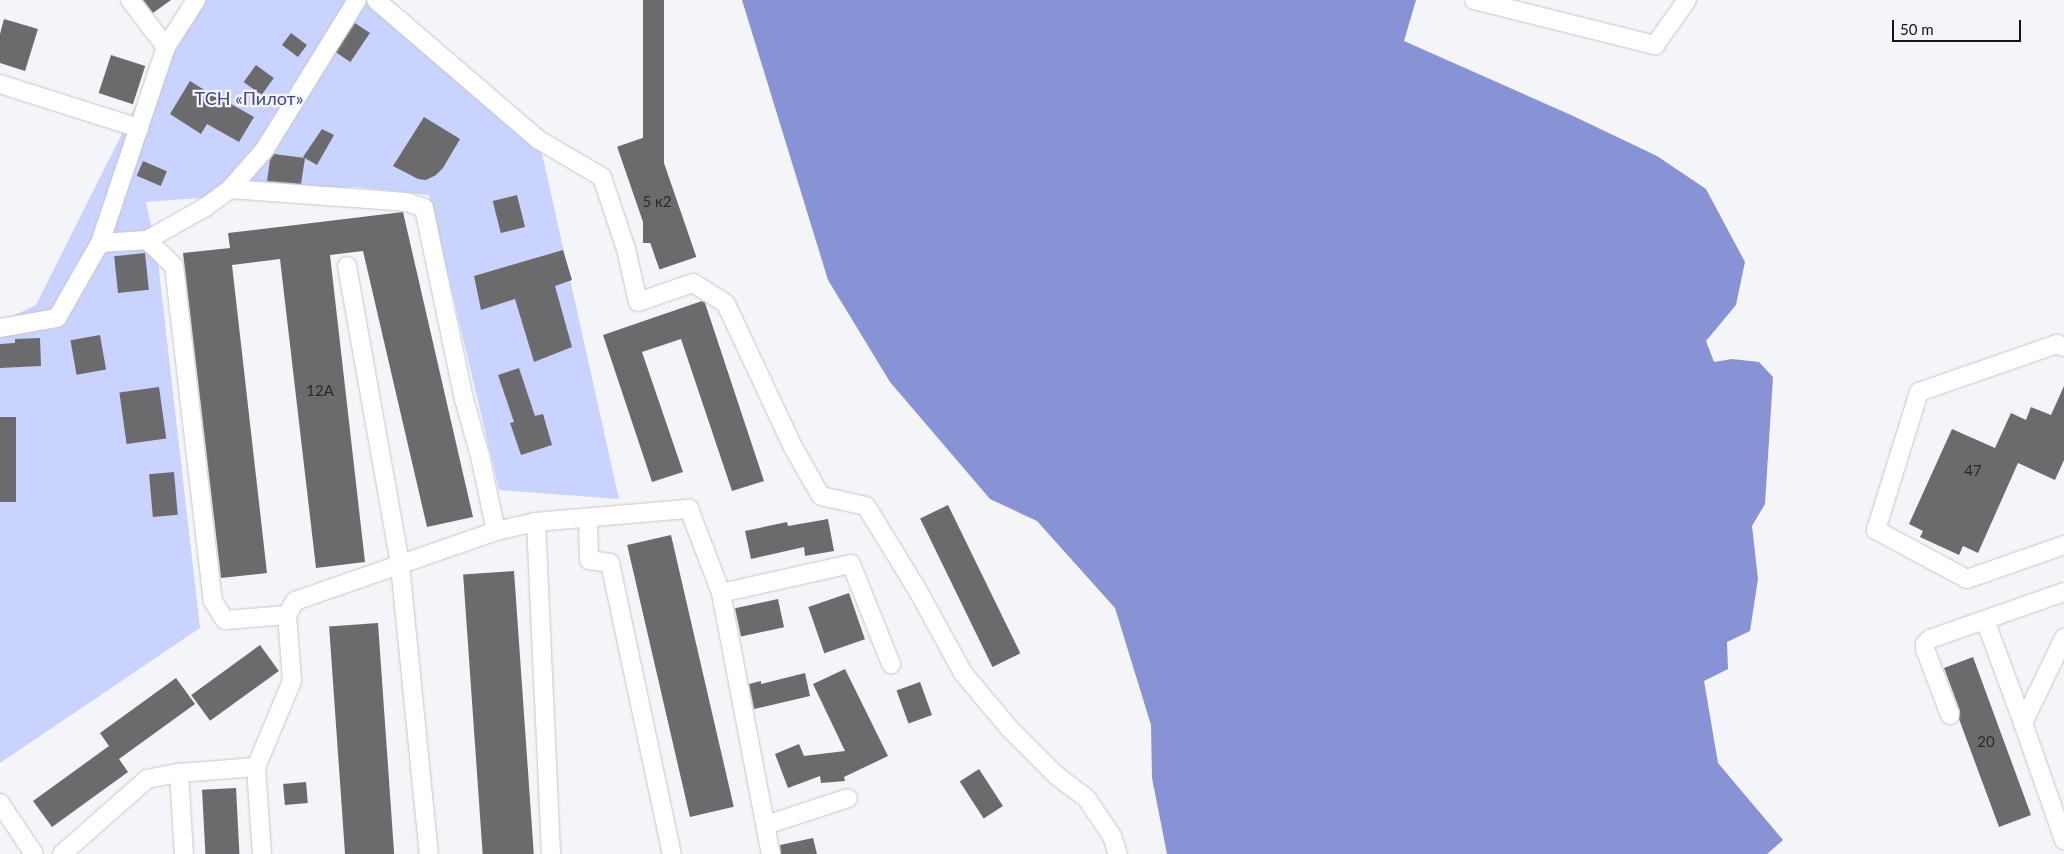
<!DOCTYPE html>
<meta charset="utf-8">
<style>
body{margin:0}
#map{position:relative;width:2064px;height:854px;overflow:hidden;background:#f4f5f8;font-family:Lato,sans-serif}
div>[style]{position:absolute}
.green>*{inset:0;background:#c9d3fd}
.water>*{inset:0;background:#8793d4}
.building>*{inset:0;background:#6b6b6e;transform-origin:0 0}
.roads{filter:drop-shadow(0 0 1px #c6c7ca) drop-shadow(0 0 1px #c6c7ca)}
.minor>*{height:18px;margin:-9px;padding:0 9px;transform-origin:9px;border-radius:9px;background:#fff}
span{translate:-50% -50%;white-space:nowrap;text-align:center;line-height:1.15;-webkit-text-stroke:4.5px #f4f5f8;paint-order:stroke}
.number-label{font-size:15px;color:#292a2b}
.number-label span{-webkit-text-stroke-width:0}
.park-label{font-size:18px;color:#3f4796}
.scale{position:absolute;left:1892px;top:20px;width:129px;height:22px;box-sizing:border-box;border:2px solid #131415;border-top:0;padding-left:6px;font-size:15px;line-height:18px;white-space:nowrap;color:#131415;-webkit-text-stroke:4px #f4f5f8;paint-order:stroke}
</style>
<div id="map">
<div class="green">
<div style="clip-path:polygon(189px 0,391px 0,539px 140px,619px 499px,499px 490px,429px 195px,355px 187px,146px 202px,157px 253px,200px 628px,0 763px,0 322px,36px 305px)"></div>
</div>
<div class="water">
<div style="clip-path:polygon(742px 0,1416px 0,1404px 41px,1571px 115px,1657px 156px,1706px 189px,1745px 262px,1736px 305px,1706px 341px,1714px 362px,1732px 359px,1759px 362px,1773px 377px,1765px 504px,1752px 526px,1758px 579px,1750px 631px,1727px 642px,1728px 669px,1704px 681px,1718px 763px,1783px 840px,1767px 854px,1167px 854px,1152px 778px,1151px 725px,1115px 608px,1037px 521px,990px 499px,890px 382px,828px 280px)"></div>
</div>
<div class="building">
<div style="clip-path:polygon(143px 0,171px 0,153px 13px)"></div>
<div style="left:643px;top:0;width:21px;height:243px"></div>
<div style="clip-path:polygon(4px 19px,38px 29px,25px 71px,0 63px,0 34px)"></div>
<div style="left:355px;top:23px;width:18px;height:35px;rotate:34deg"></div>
<div style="left:291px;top:33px;width:20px;height:15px;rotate:37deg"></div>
<div style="left:111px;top:55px;width:36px;height:40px;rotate:18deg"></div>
<div style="left:256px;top:65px;width:22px;height:21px;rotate:36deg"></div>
<div style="clip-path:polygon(190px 81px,230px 106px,231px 104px,254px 117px,239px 142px,207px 124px,201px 134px,170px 114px)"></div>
<div style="clip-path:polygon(424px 117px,460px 139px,443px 168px,436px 175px,426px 180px,418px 179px,393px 166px)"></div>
<div style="clip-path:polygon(322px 129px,334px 135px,317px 165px,303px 157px)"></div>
<div style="left:654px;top:134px;width:130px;height:39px;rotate:71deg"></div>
<div style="clip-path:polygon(274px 154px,305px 158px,301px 184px,267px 181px,270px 160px)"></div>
<div style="left:143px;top:161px;width:26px;height:16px;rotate:23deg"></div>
<div style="left:517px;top:195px;width:33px;height:25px;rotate:76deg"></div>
<div style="clip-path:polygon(403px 212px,473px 517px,427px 527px,363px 251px,330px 255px,365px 562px,316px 568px,280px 259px,232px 265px,267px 573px,221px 578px,183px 253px,230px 248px,228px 233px)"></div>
<div style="clip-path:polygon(563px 250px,572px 280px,555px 286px,572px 347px,534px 362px,515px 299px,481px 310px,474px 276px)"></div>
<div style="left:145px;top:253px;width:37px;height:31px;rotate:84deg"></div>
<div style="clip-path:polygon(702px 301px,705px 303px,764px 481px,732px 491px,681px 339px,642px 352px,683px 472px,652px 482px,603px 335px)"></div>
<div style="left:100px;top:335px;width:35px;height:30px;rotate:80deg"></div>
<div style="clip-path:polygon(40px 338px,41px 366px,0 368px,0 344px,15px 343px,15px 339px)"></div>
<div style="clip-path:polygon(519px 368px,535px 416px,543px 414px,552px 445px,521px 455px,510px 423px,514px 422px,498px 375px)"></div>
<div style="clip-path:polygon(2064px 386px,2064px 460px,2055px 480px,2018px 463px,1978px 553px,1963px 546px,1959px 555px,1920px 537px,1923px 531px,1909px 524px,1952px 429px,1995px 448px,2011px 413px,2026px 420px,2031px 407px,2051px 415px)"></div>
<div style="left:159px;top:387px;width:52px;height:40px;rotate:82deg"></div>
<div style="left:0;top:417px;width:16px;height:85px"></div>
<div style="left:174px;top:472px;width:43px;height:25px;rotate:85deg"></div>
<div style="left:948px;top:505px;width:165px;height:31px;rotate:64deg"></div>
<div style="clip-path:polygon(828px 519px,834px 551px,805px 556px,804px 547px,751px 559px,745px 531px,787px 522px,788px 526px)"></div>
<div style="left:671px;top:535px;width:279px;height:45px;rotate:77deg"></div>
<div style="left:514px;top:571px;width:284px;height:51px;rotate:86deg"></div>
<div style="left:849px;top:593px;width:49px;height:43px;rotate:71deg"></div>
<div style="left:778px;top:599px;width:29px;height:44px;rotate:78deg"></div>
<div style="left:378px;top:623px;width:232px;height:49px;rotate:86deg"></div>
<div style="left:260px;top:645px;width:32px;height:85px;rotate:54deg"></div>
<div style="clip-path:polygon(1973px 657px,2031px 815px,1999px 827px,1959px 719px,1960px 711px,1944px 668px)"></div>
<div style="clip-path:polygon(845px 669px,888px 756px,844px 777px,845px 781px,821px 783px,820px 776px,788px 788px,775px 754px,799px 744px,804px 756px,845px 751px,813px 684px)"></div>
<div style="clip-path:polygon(805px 673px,810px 696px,754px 709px,749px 684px,761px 681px,761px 684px)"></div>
<div style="clip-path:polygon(176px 678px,195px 704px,119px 759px,128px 772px,52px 827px,33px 801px,109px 746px,100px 733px)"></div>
<div style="left:920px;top:682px;width:35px;height:25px;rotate:70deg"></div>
<div style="left:979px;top:769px;width:44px;height:23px;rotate:57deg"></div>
<div style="left:306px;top:782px;width:21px;height:23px;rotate:85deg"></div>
<div style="left:236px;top:788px;width:66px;height:34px;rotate:87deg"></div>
<div style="clip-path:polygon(813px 838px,817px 854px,781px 854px,780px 845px)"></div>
</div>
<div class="roads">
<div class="minor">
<div style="left:130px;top:0;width:59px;rotate:52.5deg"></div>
<div style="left:376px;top:0;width:215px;rotate:40.7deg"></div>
<div style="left:539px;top:140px;width:73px;rotate:30.4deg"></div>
<div style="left:602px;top:177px;width:76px;rotate:71.6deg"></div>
<div style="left:626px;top:249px;width:54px;rotate:77.2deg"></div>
<div style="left:638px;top:302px;width:58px;rotate:-19.1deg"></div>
<div style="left:693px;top:283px;width:39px;rotate:32deg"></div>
<div style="left:726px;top:304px;width:158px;rotate:64.9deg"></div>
<div style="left:793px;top:447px;width:56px;rotate:60.3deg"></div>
<div style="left:821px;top:496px;width:46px;rotate:12.5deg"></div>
<div style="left:866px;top:506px;width:100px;rotate:58.5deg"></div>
<div style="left:918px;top:591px;width:94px;rotate:61.2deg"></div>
<div style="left:963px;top:673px;width:72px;rotate:50.1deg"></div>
<div style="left:1009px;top:728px;width:68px;rotate:45deg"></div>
<div style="left:1057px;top:776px;width:38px;rotate:37deg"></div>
<div style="left:1087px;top:799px;width:45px;rotate:56deg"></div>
<div style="left:1112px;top:836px;width:19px;rotate:72deg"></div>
<div style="left:1474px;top:0;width:187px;rotate:14deg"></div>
<div style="left:1655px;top:45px;width:55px;rotate:-54.6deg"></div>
<div style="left:0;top:84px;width:146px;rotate:17.6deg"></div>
<div style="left:230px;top:189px;width:53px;rotate:-48.8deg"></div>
<div style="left:265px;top:149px;width:175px;rotate:-58.3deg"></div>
<div style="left:147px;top:240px;width:37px;rotate:44deg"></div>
<div style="left:174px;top:266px;width:337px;rotate:83.4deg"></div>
<div style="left:213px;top:601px;width:22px;rotate:58deg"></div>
<div style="left:225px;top:620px;width:62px;rotate:-4.6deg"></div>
<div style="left:287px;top:615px;width:16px;rotate:-60deg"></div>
<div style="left:295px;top:601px;width:213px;rotate:-19.2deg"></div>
<div style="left:496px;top:531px;width:41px;rotate:-12.7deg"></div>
<div style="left:536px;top:522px;width:154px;rotate:-4.9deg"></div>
<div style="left:689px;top:509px;width:90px;rotate:69.1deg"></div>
<div style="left:721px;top:593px;width:266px;rotate:79.2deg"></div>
<div style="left:100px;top:243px;width:47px;rotate:-3.7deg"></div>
<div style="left:147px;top:240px;width:65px;rotate:-29.3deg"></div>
<div style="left:204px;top:208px;width:32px;rotate:-36deg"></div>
<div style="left:230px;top:189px;width:176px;rotate:4.2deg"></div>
<div style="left:406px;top:202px;width:19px;rotate:18deg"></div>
<div style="left:424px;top:208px;width:195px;rotate:78.2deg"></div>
<div style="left:464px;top:399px;width:59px;rotate:74.3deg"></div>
<div style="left:480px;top:456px;width:77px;rotate:78deg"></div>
<div style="left:347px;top:266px;width:304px;rotate:79.9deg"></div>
<div style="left:400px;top:565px;width:290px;rotate:84.3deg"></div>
<div style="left:0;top:328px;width:58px;rotate:-10deg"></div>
<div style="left:57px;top:318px;width:86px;rotate:-60.2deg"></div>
<div style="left:100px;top:243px;width:207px;rotate:-71.4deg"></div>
<div style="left:166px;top:47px;width:56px;rotate:-57.4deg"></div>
<div style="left:2064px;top:347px;width:8px;rotate:-157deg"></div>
<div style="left:2057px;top:344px;width:146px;rotate:160.8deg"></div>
<div style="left:1919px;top:392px;width:145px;rotate:107.3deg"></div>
<div style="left:1876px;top:530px;width:103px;rotate:28.3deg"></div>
<div style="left:1967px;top:579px;width:103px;rotate:-19.3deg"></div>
<div style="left:588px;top:518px;width:42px;rotate:88.6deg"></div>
<div style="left:589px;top:560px;width:21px;rotate:8deg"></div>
<div style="left:610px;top:563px;width:298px;rotate:78deg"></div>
<div style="left:536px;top:522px;width:332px;rotate:87.4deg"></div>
<div style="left:721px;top:593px;width:133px;rotate:-12.6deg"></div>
<div style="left:851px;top:564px;width:108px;rotate:68.2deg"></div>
<div style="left:1985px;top:620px;width:110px;rotate:69.7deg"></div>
<div style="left:2064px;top:638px;width:94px;rotate:115.8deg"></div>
<div style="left:2023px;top:723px;width:124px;rotate:70.7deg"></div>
<div style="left:1950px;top:715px;width:71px;rotate:-110.7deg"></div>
<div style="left:1925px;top:649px;width:5px;rotate:-90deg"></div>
<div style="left:1925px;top:644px;width:7px;rotate:-45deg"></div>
<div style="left:1930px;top:639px;width:142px;rotate:-19.3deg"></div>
<div style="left:256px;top:767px;width:93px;rotate:-67.3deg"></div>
<div style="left:292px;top:681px;width:66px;rotate:-94.3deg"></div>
<div style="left:179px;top:773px;width:81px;rotate:86.5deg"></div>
<div style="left:0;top:803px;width:61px;rotate:56.3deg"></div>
<div style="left:766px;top:825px;width:86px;rotate:-18.2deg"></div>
<div style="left:62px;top:854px;width:113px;rotate:-41.4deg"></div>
<div style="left:147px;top:779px;width:33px;rotate:-11deg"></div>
<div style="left:179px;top:773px;width:77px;rotate:-4.5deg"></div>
<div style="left:256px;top:767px;width:87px;rotate:86.1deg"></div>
</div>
</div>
<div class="number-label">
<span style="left:657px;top:202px">5 к2</span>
<span style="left:320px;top:391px">12А</span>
<span style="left:1973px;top:471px">47</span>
<span style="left:1986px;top:742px">20</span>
</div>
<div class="park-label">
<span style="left:249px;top:98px">ТСН «Пилот»</span>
</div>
<div class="scale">50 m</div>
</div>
